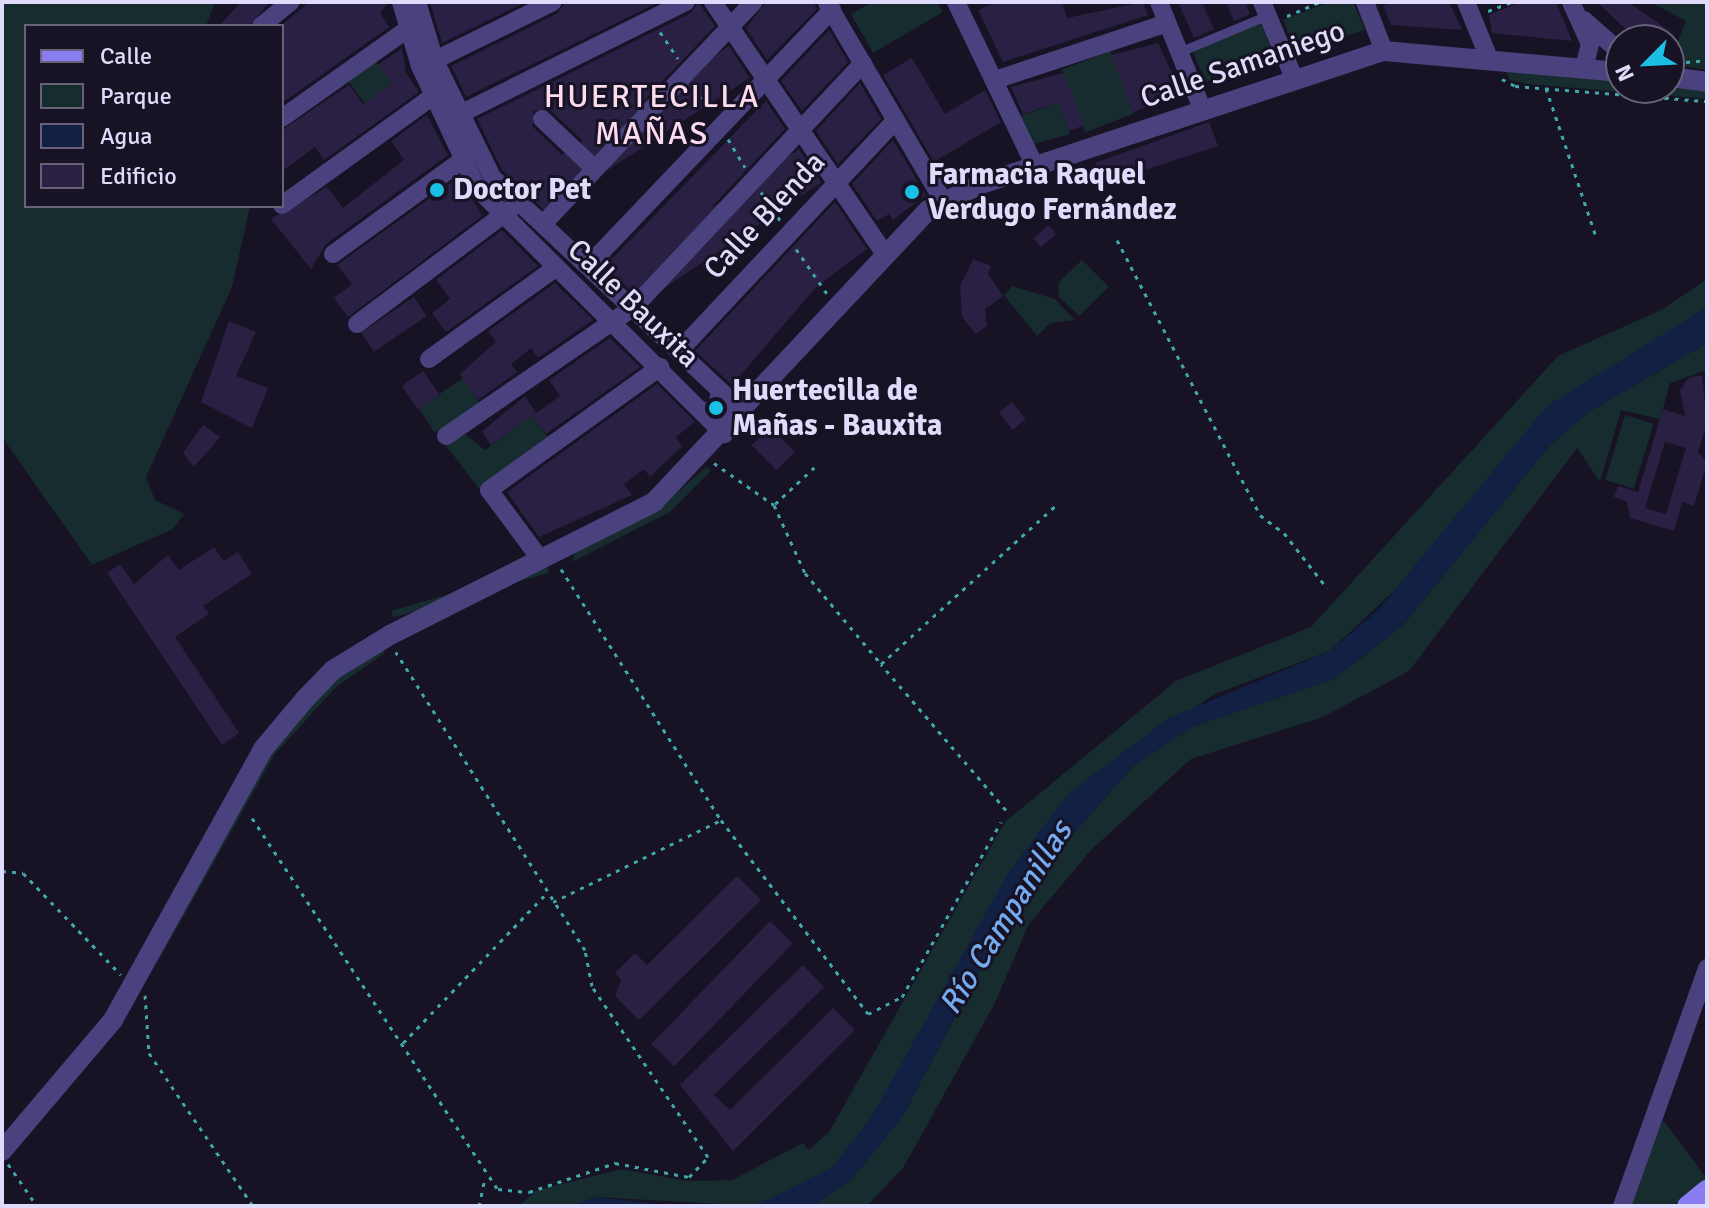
<!DOCTYPE html>
<meta charset="utf-8">
<style>
body{margin:0}
#map{position:relative;width:1709px;height:1208px;overflow:hidden;background:#171224;font-family:Signika,sans-serif}
div>[style]{position:absolute}
.green>*{inset:0;background:#162c2e;transform-origin:0 0}
.water>*{inset:0;background:#122043}
.building>*{inset:0;background:#2a2043;transform-origin:0 0}
.path>*{height:3px;margin-top:-1.5px;transform-origin:0;background:repeating-linear-gradient(90deg,#3ea8ab 0 4px,transparent 0 10px)}
.service>*{height:9px;margin:-4.5px;padding:0 4.5px;transform-origin:4.5px;border-radius:4.5px;background:#4a427e}
.minor>*{height:18px;margin:-9px;padding:0 9px;transform-origin:9px;border-radius:9px;background:#4a427e}
.tertiary>*{height:20px;margin:-10px;padding:0 10px;transform-origin:10px;border-radius:10px;background:#4a427e}
.secondary>*{height:20px;margin:-10px;padding:0 10px;transform-origin:10px;border-radius:10px;background:#897cf0}
.dots>*{width:22px;height:22px;translate:-50% -50%;box-sizing:border-box;border:4px solid #171224;border-radius:50%}
span{translate:-50% -50%;white-space:nowrap;text-align:center;line-height:1.15;-webkit-text-stroke:6px #171224;paint-order:stroke}
.street-label{font-size:30px;color:#e0dafb}
.poi-label{font-size:30px;color:#e0dafb;font-weight:700}
.left{translate:0 -50%;text-align:left}
.neighbourhood-label{font-size:32px;color:#fbdbed;letter-spacing:2px}
.water-label{font-size:32px;color:#74abef;font-style:italic}
.frame{position:absolute;inset:0;border:4px solid #e0dafb;pointer-events:none}
.legend{position:absolute;left:24px;top:24px;width:260px;height:184px;box-sizing:border-box;background:#171224;border:2px solid #67627a;margin:0;padding:10px 14px;list-style:none;font-size:24px;color:#e0dafb}
.legend li{display:flex;align-items:center;gap:16px;height:40px}
.legend b{width:40px;border:2px solid #67627a}
.north{position:absolute;left:1605px;top:24px;width:80px;height:80px;box-sizing:border-box;background:#171224;border:2px solid #67627a;border-radius:50%;rotate:246deg;font-size:22px;font-weight:700;line-height:32px;text-align:center;color:#e0dafb}
.north::after{content:'';display:block;margin:auto;width:28px;height:36px;background:#1cbfe4;clip-path:polygon(50% 0,100% 100%,50% 72%,0 100%)}
</style>
<div id="map">
<div class="green">
<div style="clip-path:polygon(2px 2px,215px 2px,206px 26px,26px 26px,26px 206px,250px 206px,232px 287px,146px 477px,155px 500px,184px 514px,173px 529px,92px 565px,2px 437px)"></div>
<div style="clip-path:polygon(872px 2px,937px 2px,943px 12px,873px 53px,851px 14px)"></div>
<div style="clip-path:polygon(1329px 2px,1353px 2px,1365px 30px,1296px 52px,1283px 20px)"></div>
<div style="clip-path:polygon(1650px 2px,1707px 2px,1707px 70px,1669px 64px,1686px 21px)"></div>
<div style="clip-path:polygon(1260px 22px,1276px 59px,1206px 82px,1192px 50px)"></div>
<div style="left:1110px;top:51px;width:67px;height:52px;rotate:69deg"></div>
<div style="left:374px;top:59px;width:30px;height:34px;rotate:53deg"></div>
<div style="clip-path:polygon(1504px 67px,1621px 80px,1621px 88px,1707px 89px,1707px 99px,1527px 84px,1510px 80px)"></div>
<div style="clip-path:polygon(1059px 103px,1070px 134px,1034px 144px,1020px 116px)"></div>
<div style="clip-path:polygon(1082px 260px,1109px 287px,1079px 316px,1058px 296px,1059px 282px)"></div>
<div style="clip-path:polygon(1707px 279px,1707px 307px,1665px 335px,1330px 651px,1215px 694px,1070px 792px,871px 1118px,833px 1167px,755px 1206px,595px 1197px,572px 1206px,519px 1206px,535px 1191px,621px 1169px,687px 1181px,732px 1180px,803px 1143px,809px 1150px,829px 1132px,1005px 822px,1176px 681px,1311px 627px,1558px 356px,1663px 309px)"></div>
<div style="clip-path:polygon(1012px 286px,1055px 299px,1075px 320px,1050px 323px,1037px 336px,1004px 295px)"></div>
<div style="clip-path:polygon(1707px 343px,1707px 370px,1670px 383px,1660px 419px,1621px 410px,1600px 482px,1577px 448px,1409px 671px,1323px 717px,1191px 759px,1091px 850px,1029px 924px,994px 1005px,903px 1168px,867px 1206px,814px 1206px,851px 1180px,902px 1117px,1020px 895px,1132px 767px,1194px 726px,1334px 679px,1403px 625px,1550px 445px,1587px 413px)"></div>
<div style="left:463px;top:378px;width:30px;height:54px;rotate:56deg"></div>
<div style="left:1625px;top:415px;width:30px;height:68px;rotate:17deg"></div>
<div style="clip-path:polygon(532px 416px,550px 440px,480px 490px,444px 443px,461px 431px,485px 450px)"></div>
<div style="clip-path:polygon(706px 467px,711px 471px,670px 512px,572px 562px,574px 553px,665px 503px)"></div>
<div style="left:547px;top:566px;width:7px;height:162px;rotate:74deg"></div>
<div style="clip-path:polygon(382px 647px,385px 653px,336px 687px,275px 754px,145px 985px,271px 751px,337px 678px)"></div>
<div style="clip-path:polygon(1663px 1120px,1707px 1179px,1673px 1206px,1628px 1206px)"></div>
</div>
<div class="water">
<div style="clip-path:polygon(1707px 307px,1707px 343px,1587px 413px,1550px 445px,1403px 625px,1334px 679px,1194px 726px,1132px 767px,1020px 895px,902px 1117px,851px 1180px,814px 1206px,755px 1206px,833px 1167px,871px 1118px,1010px 870px,1070px 792px,1169px 718px,1330px 651px,1378px 610px,1547px 406px)"></div>
<div style="clip-path:polygon(595px 1197px,658px 1204px,688px 1206px,572px 1206px)"></div>
</div>
<div class="building">
<div style="clip-path:polygon(241px 2px,270px 2px,249px 26px,219px 26px)"></div>
<div style="clip-path:polygon(309px 2px,389px 2px,380px 13px,389px 27px,282px 103px,282px 25px)"></div>
<div style="clip-path:polygon(430px 2px,526px 2px,442px 43px)"></div>
<div style="clip-path:polygon(565px 2px,659px 2px,466px 97px,451px 66px,558px 13px)"></div>
<div style="clip-path:polygon(698px 2px,715px 26px,595px 152px,550px 110px,533px 111px,533px 127px,578px 170px,542px 208px,502px 170px,477px 119px,691px 13px)"></div>
<div style="clip-path:polygon(766px 2px,813px 2px,817px 9px,767px 60px,746px 28px)"></div>
<div style="clip-path:polygon(997px 2px,1062px 2px,1067px 18px,1143px 2px,1148px 15px,1003px 62px,978px 10px)"></div>
<div style="clip-path:polygon(1178px 2px,1202px 2px,1214px 29px,1194px 38px)"></div>
<div style="clip-path:polygon(1226px 2px,1245px 2px,1250px 14px,1234px 21px)"></div>
<div style="clip-path:polygon(1392px 2px,1449px 2px,1462px 30px,1391px 25px,1383px 6px)"></div>
<div style="clip-path:polygon(1520px 2px,1556px 2px,1572px 41px,1492px 33px,1489px 15px)"></div>
<div style="clip-path:polygon(1597px 2px,1628px 2px,1671px 32px,1666px 40px,1637px 40px)"></div>
<div style="clip-path:polygon(829px 30px,848px 62px,802px 111px,781px 81px)"></div>
<div style="clip-path:polygon(1158px 43px,1182px 94px,1133px 112px,1111px 55px)"></div>
<div style="left:729px;top:46px;width:38px;height:245px;rotate:57deg"></div>
<div style="clip-path:polygon(402px 48px,406px 73px,419px 92px,324px 160px,315px 147px,282px 171px,282px 130px,349px 85px,363px 104px,392px 83px,378px 65px)"></div>
<div style="clip-path:polygon(912px 58px,945px 114px,985px 90px,1001px 122px,934px 162px,883px 75px)"></div>
<div style="clip-path:polygon(1063px 73px,1085px 125px,1069px 131px,1059px 103px,1023px 114px,1011px 87px)"></div>
<div style="clip-path:polygon(860px 83px,881px 119px,838px 164px,816px 131px)"></div>
<div style="clip-path:polygon(766px 101px,785px 129px,632px 292px,605px 266px)"></div>
<div style="clip-path:polygon(427px 115px,448px 155px,326px 244px,311px 269px,271px 219px,327px 187px,343px 208px,404px 160px,391px 141px)"></div>
<div style="clip-path:polygon(1209px 122px,1218px 146px,1102px 184px,1095px 163px)"></div>
<div style="clip-path:polygon(893px 140px,926px 195px,893px 220px,889px 214px,877px 221px,852px 184px)"></div>
<div style="left:799px;top:149px;width:40px;height:218px;rotate:56deg"></div>
<div style="clip-path:polygon(459px 177px,482px 216px,348px 317px,334px 298px,352px 284px,337px 265px)"></div>
<div style="clip-path:polygon(835px 202px,867px 249px,816px 287px,732px 385px,695px 351px)"></div>
<div style="left:1048px;top:225px;width:12px;height:20px;rotate:48deg"></div>
<div style="clip-path:polygon(502px 230px,538px 266px,446px 332px,432px 313px,450px 299px,436px 280px)"></div>
<div style="clip-path:polygon(973px 259px,991px 266px,988px 274px,1003px 296px,985px 309px,987px 326px,976px 334px,962px 317px,960px 286px)"></div>
<div style="clip-path:polygon(555px 283px,593px 320px,538px 358px,531px 348px,511px 364px,517px 372px,478px 400px,460px 374px,496px 342px,488px 331px)"></div>
<div style="left:414px;top:297px;width:23px;height:64px;rotate:56deg"></div>
<div style="clip-path:polygon(229px 321px,256px 332px,236px 376px,268px 388px,252px 428px,201px 402px)"></div>
<div style="clip-path:polygon(610px 338px,640px 367px,546px 434px,532px 416px,560px 396px,549px 380px)"></div>
<div style="left:423px;top:371px;width:29px;height:26px;rotate:55deg"></div>
<div style="clip-path:polygon(evenodd,1702px 375px,1707px 423px,1698px 452px,1707px 463px,1694px 506px,1682px 502px,1674px 531px,1630px 518px,1627px 502px,1614px 497px,1618px 486px,1638px 492px,1663px 409px,1685px 416px,1680px 390px,1688px 378px,1702px 375px,1665px 442px,1686px 448px,1666px 514px,1645px 508px,1665px 442px)"></div>
<div style="clip-path:polygon(657px 384px,695px 422px,676px 437px,682px 446px,650px 477px,644px 469px,624px 484px,632px 495px,539px 537px,507px 492px)"></div>
<div style="clip-path:polygon(525px 396px,536px 413px,491px 445px,482px 432px,469px 442px)"></div>
<div style="left:1012px;top:402px;width:22px;height:17px;rotate:51deg"></div>
<div style="clip-path:polygon(203px 425px,220px 437px,194px 467px,183px 453px)"></div>
<div style="left:770px;top:427px;width:35px;height:26px;rotate:45deg"></div>
<div style="clip-path:polygon(214px 547px,224px 561px,238px 552px,252px 574px,203px 606px,209px 614px,175px 637px,239px 733px,222px 745px,107px 573px,120px 564px,134px 584px,168px 555px,179px 570px)"></div>
<div style="clip-path:polygon(737px 876px,761px 900px,639px 1020px,615px 996px,621px 980px,615px 973px,635px 953px,647px 965px)"></div>
<div style="left:770px;top:921px;width:32px;height:171px;rotate:44deg"></div>
<div style="clip-path:polygon(803px 965px,824px 987px,714px 1095px,730px 1110px,833px 1008px,855px 1030px,733px 1151px,680px 1085px)"></div>
</div>
<div class="path">
<div style="left:1488px;top:11px;width:25px;rotate:-21deg"></div>
<div style="left:1287px;top:16px;width:36px;rotate:-23deg"></div>
<div style="left:660px;top:32px;width:32px;rotate:56deg"></div>
<div style="left:1686px;top:62px;width:21px;rotate:-5deg"></div>
<div style="left:1502px;top:79px;width:15px;rotate:28deg"></div>
<div style="left:1515px;top:86px;width:193px;rotate:4.5deg"></div>
<div style="left:696px;top:88px;width:28px;rotate:55deg"></div>
<div style="left:1546px;top:88px;width:154px;rotate:71.4deg"></div>
<div style="left:728px;top:139px;width:33px;rotate:59deg"></div>
<div style="left:761px;top:192px;width:36px;rotate:56deg"></div>
<div style="left:1117px;top:240px;width:310px;rotate:62.5deg"></div>
<div style="left:1260px;top:515px;width:30px;rotate:37deg"></div>
<div style="left:1284px;top:533px;width:70px;rotate:52deg"></div>
<div style="left:796px;top:249px;width:56px;rotate:55.2deg"></div>
<div style="left:714px;top:463px;width:73px;rotate:35deg"></div>
<div style="left:774px;top:505px;width:75px;rotate:65.5deg"></div>
<div style="left:805px;top:573px;width:119px;rotate:50.1deg"></div>
<div style="left:775px;top:504px;width:60px;rotate:-43deg"></div>
<div style="left:561px;top:569px;width:298px;rotate:57.5deg"></div>
<div style="left:721px;top:820px;width:243px;rotate:52.8deg"></div>
<div style="left:868px;top:1014px;width:38px;rotate:-27deg"></div>
<div style="left:902px;top:997px;width:201px;rotate:-60.5deg"></div>
<div style="left:1006px;top:810px;width:192px;rotate:-130.6deg"></div>
<div style="left:881px;top:664px;width:235px;rotate:-42.2deg"></div>
<div style="left:252px;top:818px;width:445px;rotate:56.5deg"></div>
<div style="left:498px;top:1189px;width:31px;rotate:6deg"></div>
<div style="left:529px;top:1192px;width:91px;rotate:-18.6deg"></div>
<div style="left:615px;top:1163px;width:75px;rotate:10.7deg"></div>
<div style="left:689px;top:1177px;width:28px;rotate:-46deg"></div>
<div style="left:708px;top:1157px;width:207px;rotate:-124.2deg"></div>
<div style="left:592px;top:986px;width:37px;rotate:-101deg"></div>
<div style="left:585px;top:950px;width:353px;rotate:-122.4deg"></div>
<div style="left:2px;top:871px;width:21px;rotate:5deg"></div>
<div style="left:23px;top:873px;width:141px;rotate:46.1deg"></div>
<div style="left:553px;top:902px;width:187px;rotate:-26deg"></div>
<div style="left:145px;top:995px;width:58px;rotate:86.1deg"></div>
<div style="left:149px;top:1053px;width:185px;rotate:55.8deg"></div>
<div style="left:403px;top:1043px;width:208px;rotate:-46.2deg"></div>
<div style="left:8px;top:1164px;width:51px;rotate:55.4deg"></div>
<div style="left:479px;top:1206px;width:24px;rotate:-78deg"></div>
</div>
<div class="service">
<div style="left:1179px;top:52px;width:96px;rotate:-22.6deg"></div>
<div style="left:699px;top:408px;width:14px;rotate:-17deg"></div>
<div style="left:712px;top:404px;width:17px;rotate:-77deg"></div>
</div>
<div class="minor">
<div style="left:401px;top:2px;width:67px;rotate:73.5deg"></div>
<div style="left:420px;top:66px;width:135px;rotate:65deg"></div>
<div style="left:477px;top:188px;width:349px;rotate:44.9deg"></div>
<div style="left:417px;top:2px;width:62px;rotate:73deg"></div>
<div style="left:435px;top:61px;width:129px;rotate:63.8deg"></div>
<div style="left:492px;top:177px;width:344px;rotate:43.1deg"></div>
<div style="left:713px;top:2px;width:301px;rotate:55.7deg"></div>
<div style="left:956px;top:2px;width:182px;rotate:64.3deg"></div>
<div style="left:1159px;top:2px;width:118px;rotate:68deg"></div>
<div style="left:1262px;top:2px;width:82px;rotate:67.2deg"></div>
<div style="left:1365px;top:2px;width:53px;rotate:68.8deg"></div>
<div style="left:1466px;top:2px;width:58px;rotate:67.8deg"></div>
<div style="left:1571px;top:2px;width:46px;rotate:65.7deg"></div>
<div style="left:1590px;top:44px;width:25px;rotate:104deg"></div>
<div style="left:827px;top:3px;width:229px;rotate:59.6deg"></div>
<div style="left:1584px;top:20px;width:50px;rotate:41.7deg"></div>
<div style="left:261px;top:26px;width:38px;rotate:-39deg"></div>
<div style="left:427px;top:64px;width:140px;rotate:-26.2deg"></div>
<div style="left:995px;top:80px;width:181px;rotate:-18.3deg"></div>
<div style="left:460px;top:114px;width:252px;rotate:-26.4deg"></div>
<div style="left:282px;top:118px;width:151px;rotate:-35.3deg"></div>
<div style="left:542px;top:119px;width:71px;rotate:43.3deg"></div>
<div style="left:282px;top:205px;width:186px;rotate:-35.8deg"></div>
<div style="left:543px;top:224px;width:306px;rotate:-46.5deg"></div>
<div style="left:333px;top:254px;width:158px;rotate:-36deg"></div>
<div style="left:588px;top:266px;width:354px;rotate:-46.4deg"></div>
<div style="left:357px;top:324px;width:192px;rotate:-36.8deg"></div>
<div style="left:678px;top:352px;width:318px;rotate:-46.8deg"></div>
<div style="left:429px;top:359px;width:155px;rotate:-35.8deg"></div>
<div style="left:446px;top:436px;width:229px;rotate:-34.5deg"></div>
<div style="left:635px;top:306px;width:333px;rotate:-46.8deg"></div>
<div style="left:541px;top:560px;width:87px;rotate:-126.6deg"></div>
<div style="left:489px;top:490px;width:211px;rotate:-35.7deg"></div>
<div style="left:1622px;top:1206px;width:253px;rotate:-70.3deg"></div>
</div>
<div class="tertiary">
<div style="left:1669px;top:77px;width:38px;rotate:7deg"></div>
<div style="left:2px;top:1151px;width:172px;rotate:-49.7deg"></div>
<div style="left:113px;top:1020px;width:310px;rotate:-61deg"></div>
<div style="left:263px;top:749px;width:65px;rotate:-50deg"></div>
<div style="left:305px;top:699px;width:40px;rotate:-46deg"></div>
<div style="left:333px;top:670px;width:67px;rotate:-31.6deg"></div>
<div style="left:390px;top:635px;width:296px;rotate:-26.7deg"></div>
<div style="left:654px;top:502px;width:400px;rotate:-46.8deg"></div>
<div style="left:928px;top:210px;width:59px;rotate:-26.1deg"></div>
<div style="left:981px;top:184px;width:424px;rotate:-18.3deg"></div>
<div style="left:1384px;top:51px;width:238px;rotate:5.1deg"></div>
</div>
<div class="secondary">
<div style="left:1687px;top:1206px;width:26px;rotate:-39deg"></div>
</div>
<div class="dots">
<div style="left:437px;top:190px;background:#1cbfe4"></div>
<div style="left:912px;top:192px;background:#1cbfe4"></div>
<div style="left:716px;top:408px;background:#1cbfe4"></div>
</div>
<div class="street-label">
<span style="left:1243px;top:65px;rotate:-19deg">Calle Samaniego</span>
<span style="left:765px;top:216px;rotate:-47deg">Calle Blenda</span>
<span style="left:633px;top:304px;rotate:44deg">Calle Bauxita</span>
</div>
<div class="poi-label">
<span class="left" style="left:928px;top:192px">Farmacia Raquel<br>Verdugo Fernández</span>
<span class="left" style="left:453px;top:190px">Doctor Pet</span>
<span class="left" style="left:732px;top:408px">Huertecilla de<br>Mañas - Bauxita</span>
</div>
<div class="neighbourhood-label">
<span style="left:652px;top:116px">HUERTECILLA<br>MAÑAS</span>
</div>
<div class="water-label">
<span style="left:1006px;top:918px;rotate:-58deg">Río Campanillas</span>
</div>
<div class="frame"></div>
<ul class="legend">
<li><b style="height:10px;background:#897cf0"></b>Calle</li>
<li><b style="height:22px;background:#162c2e"></b>Parque</li>
<li><b style="height:22px;background:#122043"></b>Agua</li>
<li><b style="height:22px;background:#2a2043"></b>Edificio</li>
</ul>
<div class="north">N</div>
</div>
